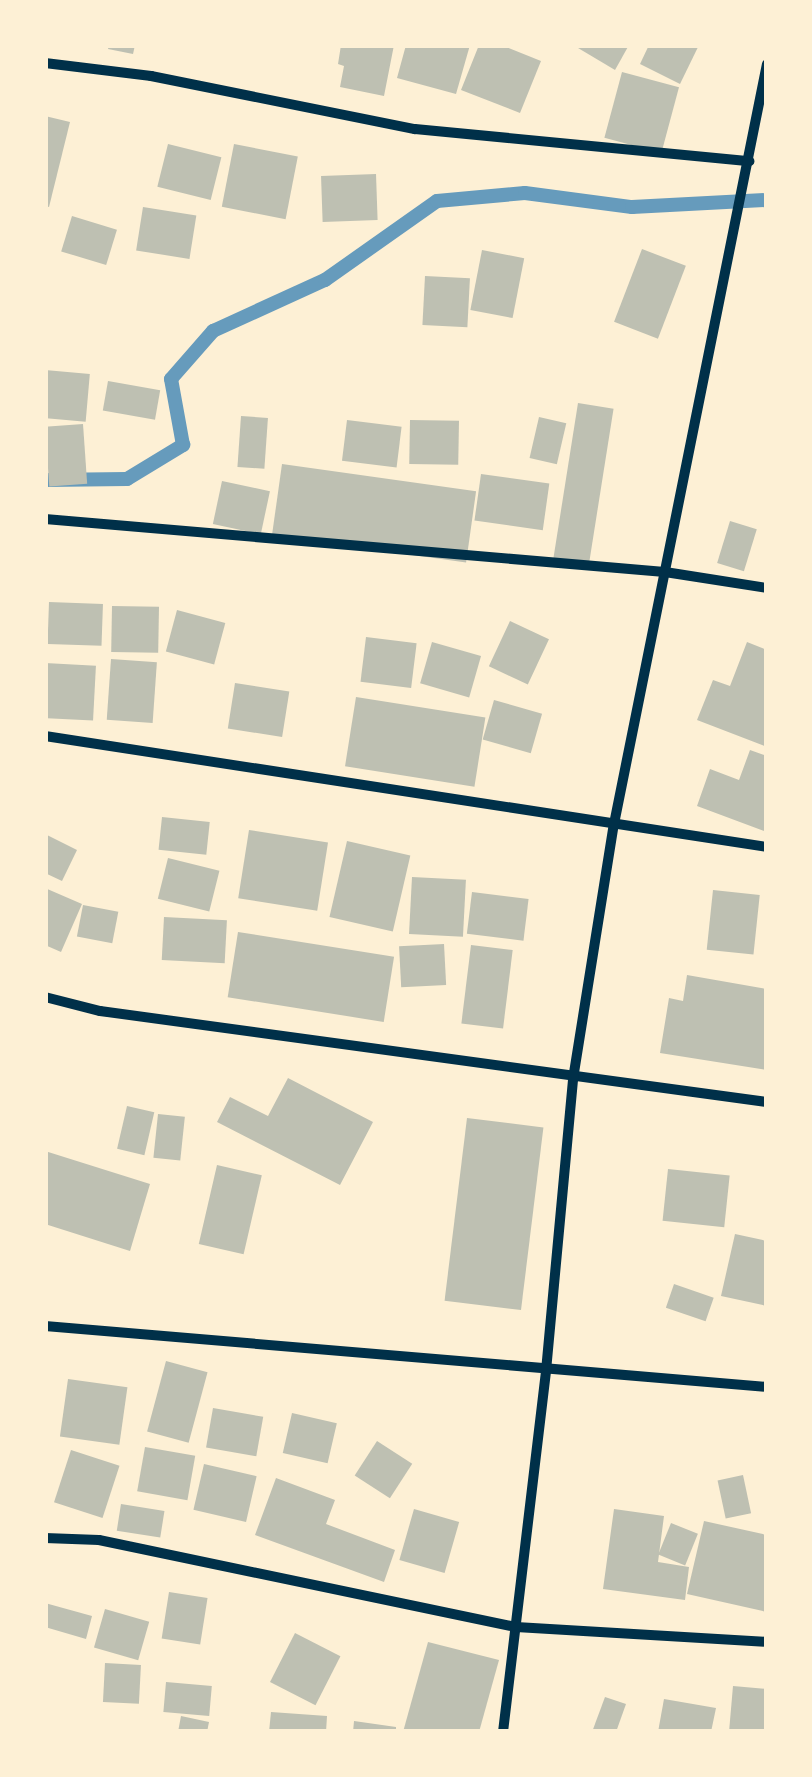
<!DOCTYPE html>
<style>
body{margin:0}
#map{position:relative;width:812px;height:1777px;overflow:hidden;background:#fdf0d5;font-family:"Roboto Serif",serif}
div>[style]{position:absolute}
.stream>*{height:14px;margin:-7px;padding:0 7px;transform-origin:7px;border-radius:7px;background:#669bbc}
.building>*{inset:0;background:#bec0b2;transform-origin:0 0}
.minor>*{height:10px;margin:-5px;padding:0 5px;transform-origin:5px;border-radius:5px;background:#003049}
span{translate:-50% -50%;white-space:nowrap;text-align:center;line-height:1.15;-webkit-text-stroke:8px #fdf0d5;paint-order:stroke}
.frame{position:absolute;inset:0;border:48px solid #fdf0d5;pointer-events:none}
</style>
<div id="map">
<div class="stream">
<div style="left:45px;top:480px;width:82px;rotate:-0.7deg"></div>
<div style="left:127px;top:479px;width:66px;rotate:-31.3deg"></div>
<div style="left:183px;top:445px;width:67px;rotate:-100.3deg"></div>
<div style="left:171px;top:379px;width:64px;rotate:-48.8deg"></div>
<div style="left:213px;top:331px;width:123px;rotate:-24.5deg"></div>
<div style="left:325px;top:280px;width:137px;rotate:-35.2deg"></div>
<div style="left:437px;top:201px;width:88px;rotate:-5.2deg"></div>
<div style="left:525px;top:193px;width:108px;rotate:7.5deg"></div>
<div style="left:632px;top:207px;width:135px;rotate:-3deg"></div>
</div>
<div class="building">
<div style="clip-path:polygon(109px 45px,135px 45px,133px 54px,108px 49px)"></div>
<div style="clip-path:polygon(341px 45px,394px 45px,384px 96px,340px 87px,344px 66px,338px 64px)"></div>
<div style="clip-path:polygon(406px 45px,470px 45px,456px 94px,397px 78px)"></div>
<div style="clip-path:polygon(479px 45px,501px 45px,541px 61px,520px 113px,461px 90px)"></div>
<div style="clip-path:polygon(573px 45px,629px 45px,615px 70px)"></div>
<div style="clip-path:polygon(649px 45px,699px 45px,680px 84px,640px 64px)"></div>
<div style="left:622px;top:72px;width:59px;height:68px;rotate:15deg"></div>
<div style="clip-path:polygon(45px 116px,70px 122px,49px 207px,45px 206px)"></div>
<div style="left:168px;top:144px;width:55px;height:44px;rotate:14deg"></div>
<div style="left:234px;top:144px;width:65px;height:64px;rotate:11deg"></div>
<div style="left:376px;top:174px;width:46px;height:55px;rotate:88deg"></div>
<div style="left:143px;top:207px;width:54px;height:44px;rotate:9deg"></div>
<div style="left:72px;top:216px;width:47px;height:37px;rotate:17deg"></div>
<div style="left:642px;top:249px;width:47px;height:78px;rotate:21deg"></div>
<div style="left:482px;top:250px;width:43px;height:61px;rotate:11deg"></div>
<div style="left:425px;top:276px;width:45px;height:49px;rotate:3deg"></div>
<div style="left:45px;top:370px;width:45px;height:48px;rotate:5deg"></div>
<div style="left:108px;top:381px;width:53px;height:30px;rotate:10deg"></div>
<div style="left:578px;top:403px;width:36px;height:162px;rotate:9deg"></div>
<div style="left:241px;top:416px;width:27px;height:51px;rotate:4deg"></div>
<div style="left:539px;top:417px;width:28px;height:42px;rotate:13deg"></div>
<div style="left:347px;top:420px;width:55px;height:41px;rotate:7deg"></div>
<div style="left:410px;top:420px;width:49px;height:44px;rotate:1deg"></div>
<div style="left:83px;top:424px;width:60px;height:38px;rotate:86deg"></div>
<div style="left:282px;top:464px;width:196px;height:72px;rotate:8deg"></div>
<div style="left:481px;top:474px;width:69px;height:47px;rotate:8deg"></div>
<div style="left:222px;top:481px;width:49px;height:44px;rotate:12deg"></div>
<div style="left:730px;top:521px;width:28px;height:44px;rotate:17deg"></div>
<div style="left:49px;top:602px;width:54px;height:42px;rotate:2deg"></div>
<div style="left:112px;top:606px;width:47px;height:46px;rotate:1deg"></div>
<div style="left:177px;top:610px;width:50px;height:43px;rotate:15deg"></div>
<div style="left:510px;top:621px;width:43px;height:50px;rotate:25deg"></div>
<div style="left:366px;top:637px;width:51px;height:45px;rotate:7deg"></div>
<div style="left:432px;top:642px;width:51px;height:43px;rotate:16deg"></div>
<div style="clip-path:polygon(747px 642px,767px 650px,767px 747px,697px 720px,713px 680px,730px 686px)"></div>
<div style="left:111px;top:659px;width:46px;height:61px;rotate:4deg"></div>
<div style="left:45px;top:663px;width:51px;height:55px;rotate:3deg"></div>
<div style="left:235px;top:683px;width:55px;height:46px;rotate:9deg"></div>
<div style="left:356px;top:697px;width:131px;height:70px;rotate:9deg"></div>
<div style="left:494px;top:700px;width:50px;height:41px;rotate:16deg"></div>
<div style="clip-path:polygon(750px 750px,767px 756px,767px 832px,697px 806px,710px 769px,739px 780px)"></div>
<div style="left:162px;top:817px;width:48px;height:33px;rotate:6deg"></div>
<div style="left:249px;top:830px;width:80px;height:69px;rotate:9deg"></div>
<div style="clip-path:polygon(45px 834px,77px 850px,62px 881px,45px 873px)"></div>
<div style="left:347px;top:841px;width:65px;height:78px;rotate:13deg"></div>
<div style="left:168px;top:858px;width:53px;height:42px;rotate:14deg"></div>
<div style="left:412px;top:877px;width:54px;height:57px;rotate:3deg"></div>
<div style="clip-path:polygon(45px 888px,82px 904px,61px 952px,45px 945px)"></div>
<div style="left:713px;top:890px;width:47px;height:60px;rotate:6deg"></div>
<div style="left:472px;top:892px;width:57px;height:42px;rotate:7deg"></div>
<div style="left:83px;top:905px;width:36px;height:32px;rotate:11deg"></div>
<div style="left:164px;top:917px;width:63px;height:43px;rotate:3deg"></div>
<div style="left:238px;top:932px;width:158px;height:66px;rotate:9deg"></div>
<div style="left:444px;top:944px;width:41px;height:45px;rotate:87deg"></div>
<div style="left:471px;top:945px;width:42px;height:79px;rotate:7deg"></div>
<div style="clip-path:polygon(687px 975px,767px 989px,767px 1070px,660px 1053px,669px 998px,683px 1001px)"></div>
<div style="clip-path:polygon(288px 1078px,373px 1122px,340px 1185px,217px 1122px,230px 1097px,268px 1116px)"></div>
<div style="left:127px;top:1106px;width:28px;height:44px;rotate:13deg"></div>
<div style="left:158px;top:1114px;width:27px;height:44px;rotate:6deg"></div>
<div style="left:467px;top:1118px;width:77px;height:184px;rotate:7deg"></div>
<div style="clip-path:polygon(45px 1151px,150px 1184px,130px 1251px,45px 1224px)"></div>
<div style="left:217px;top:1165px;width:46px;height:81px;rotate:13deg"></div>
<div style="left:668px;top:1169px;width:62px;height:52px;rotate:6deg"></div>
<div style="clip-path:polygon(735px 1234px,767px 1241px,767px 1306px,721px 1296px)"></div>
<div style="left:674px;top:1284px;width:42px;height:25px;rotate:19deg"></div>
<div style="left:166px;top:1361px;width:43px;height:73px;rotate:15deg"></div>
<div style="left:68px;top:1379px;width:60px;height:58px;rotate:8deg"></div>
<div style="left:213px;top:1408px;width:51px;height:40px;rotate:10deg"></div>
<div style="left:292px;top:1413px;width:46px;height:41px;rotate:13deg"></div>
<div style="left:377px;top:1441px;width:42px;height:41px;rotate:33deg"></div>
<div style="left:145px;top:1447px;width:51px;height:45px;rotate:10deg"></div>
<div style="left:71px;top:1450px;width:51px;height:55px;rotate:18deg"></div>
<div style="left:204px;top:1464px;width:54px;height:47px;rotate:13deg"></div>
<div style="left:743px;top:1475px;width:39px;height:26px;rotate:78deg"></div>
<div style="clip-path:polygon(276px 1478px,335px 1500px,326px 1524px,395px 1550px,384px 1582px,255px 1535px)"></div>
<div style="left:121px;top:1504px;width:44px;height:27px;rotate:9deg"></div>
<div style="left:414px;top:1509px;width:47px;height:53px;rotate:16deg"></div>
<div style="clip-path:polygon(614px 1509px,664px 1516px,658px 1562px,689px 1567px,685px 1600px,603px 1589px)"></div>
<div style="clip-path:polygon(704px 1521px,767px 1535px,767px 1612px,687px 1594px)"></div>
<div style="left:671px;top:1523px;width:29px;height:34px;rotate:22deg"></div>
<div style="left:169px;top:1592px;width:39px;height:47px;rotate:9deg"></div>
<div style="clip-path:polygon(45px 1603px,92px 1616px,86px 1639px,45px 1627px)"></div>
<div style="left:105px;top:1609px;width:46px;height:40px;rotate:16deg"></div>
<div style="left:295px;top:1633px;width:51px;height:55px;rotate:27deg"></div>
<div style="clip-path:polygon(428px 1642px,499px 1660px,479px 1732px,403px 1732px)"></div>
<div style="left:105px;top:1663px;width:36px;height:39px;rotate:3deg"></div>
<div style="left:166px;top:1682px;width:46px;height:30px;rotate:5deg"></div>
<div style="clip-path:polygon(733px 1686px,767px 1689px,767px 1732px,729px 1732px)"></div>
<div style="clip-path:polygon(605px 1697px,626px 1704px,616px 1732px,592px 1732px)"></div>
<div style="clip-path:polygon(664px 1699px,716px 1708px,711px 1732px,658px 1732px)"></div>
<div style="clip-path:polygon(271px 1712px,327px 1716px,326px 1732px,269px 1732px)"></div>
<div style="clip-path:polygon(181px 1716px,209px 1722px,207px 1732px,178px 1732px)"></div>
<div style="clip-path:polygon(354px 1721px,396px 1727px,396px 1732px,353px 1732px)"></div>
</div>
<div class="minor">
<div style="left:45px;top:63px;width:107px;rotate:7deg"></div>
<div style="left:151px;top:76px;width:269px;rotate:11.4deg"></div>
<div style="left:415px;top:129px;width:336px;rotate:5.5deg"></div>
<div style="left:45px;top:519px;width:622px;rotate:4.89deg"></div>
<div style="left:665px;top:572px;width:103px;rotate:8.9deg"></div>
<div style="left:45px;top:736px;width:730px;rotate:8.74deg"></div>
<div style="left:45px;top:997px;width:57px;rotate:14.3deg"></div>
<div style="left:100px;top:1011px;width:673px;rotate:7.77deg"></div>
<div style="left:45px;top:1326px;width:725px;rotate:4.83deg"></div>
<div style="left:45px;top:1538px;width:54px;rotate:2.1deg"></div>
<div style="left:99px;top:1540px;width:426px;rotate:11.8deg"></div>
<div style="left:516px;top:1627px;width:251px;rotate:3.4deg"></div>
<div style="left:503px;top:1732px;width:364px;rotate:-83.2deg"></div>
<div style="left:546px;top:1371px;width:293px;rotate:-84.7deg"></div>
<div style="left:573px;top:1079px;width:258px;rotate:-80.9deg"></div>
<div style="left:614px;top:824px;width:775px;rotate:-78.62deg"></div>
</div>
<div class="frame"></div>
</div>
